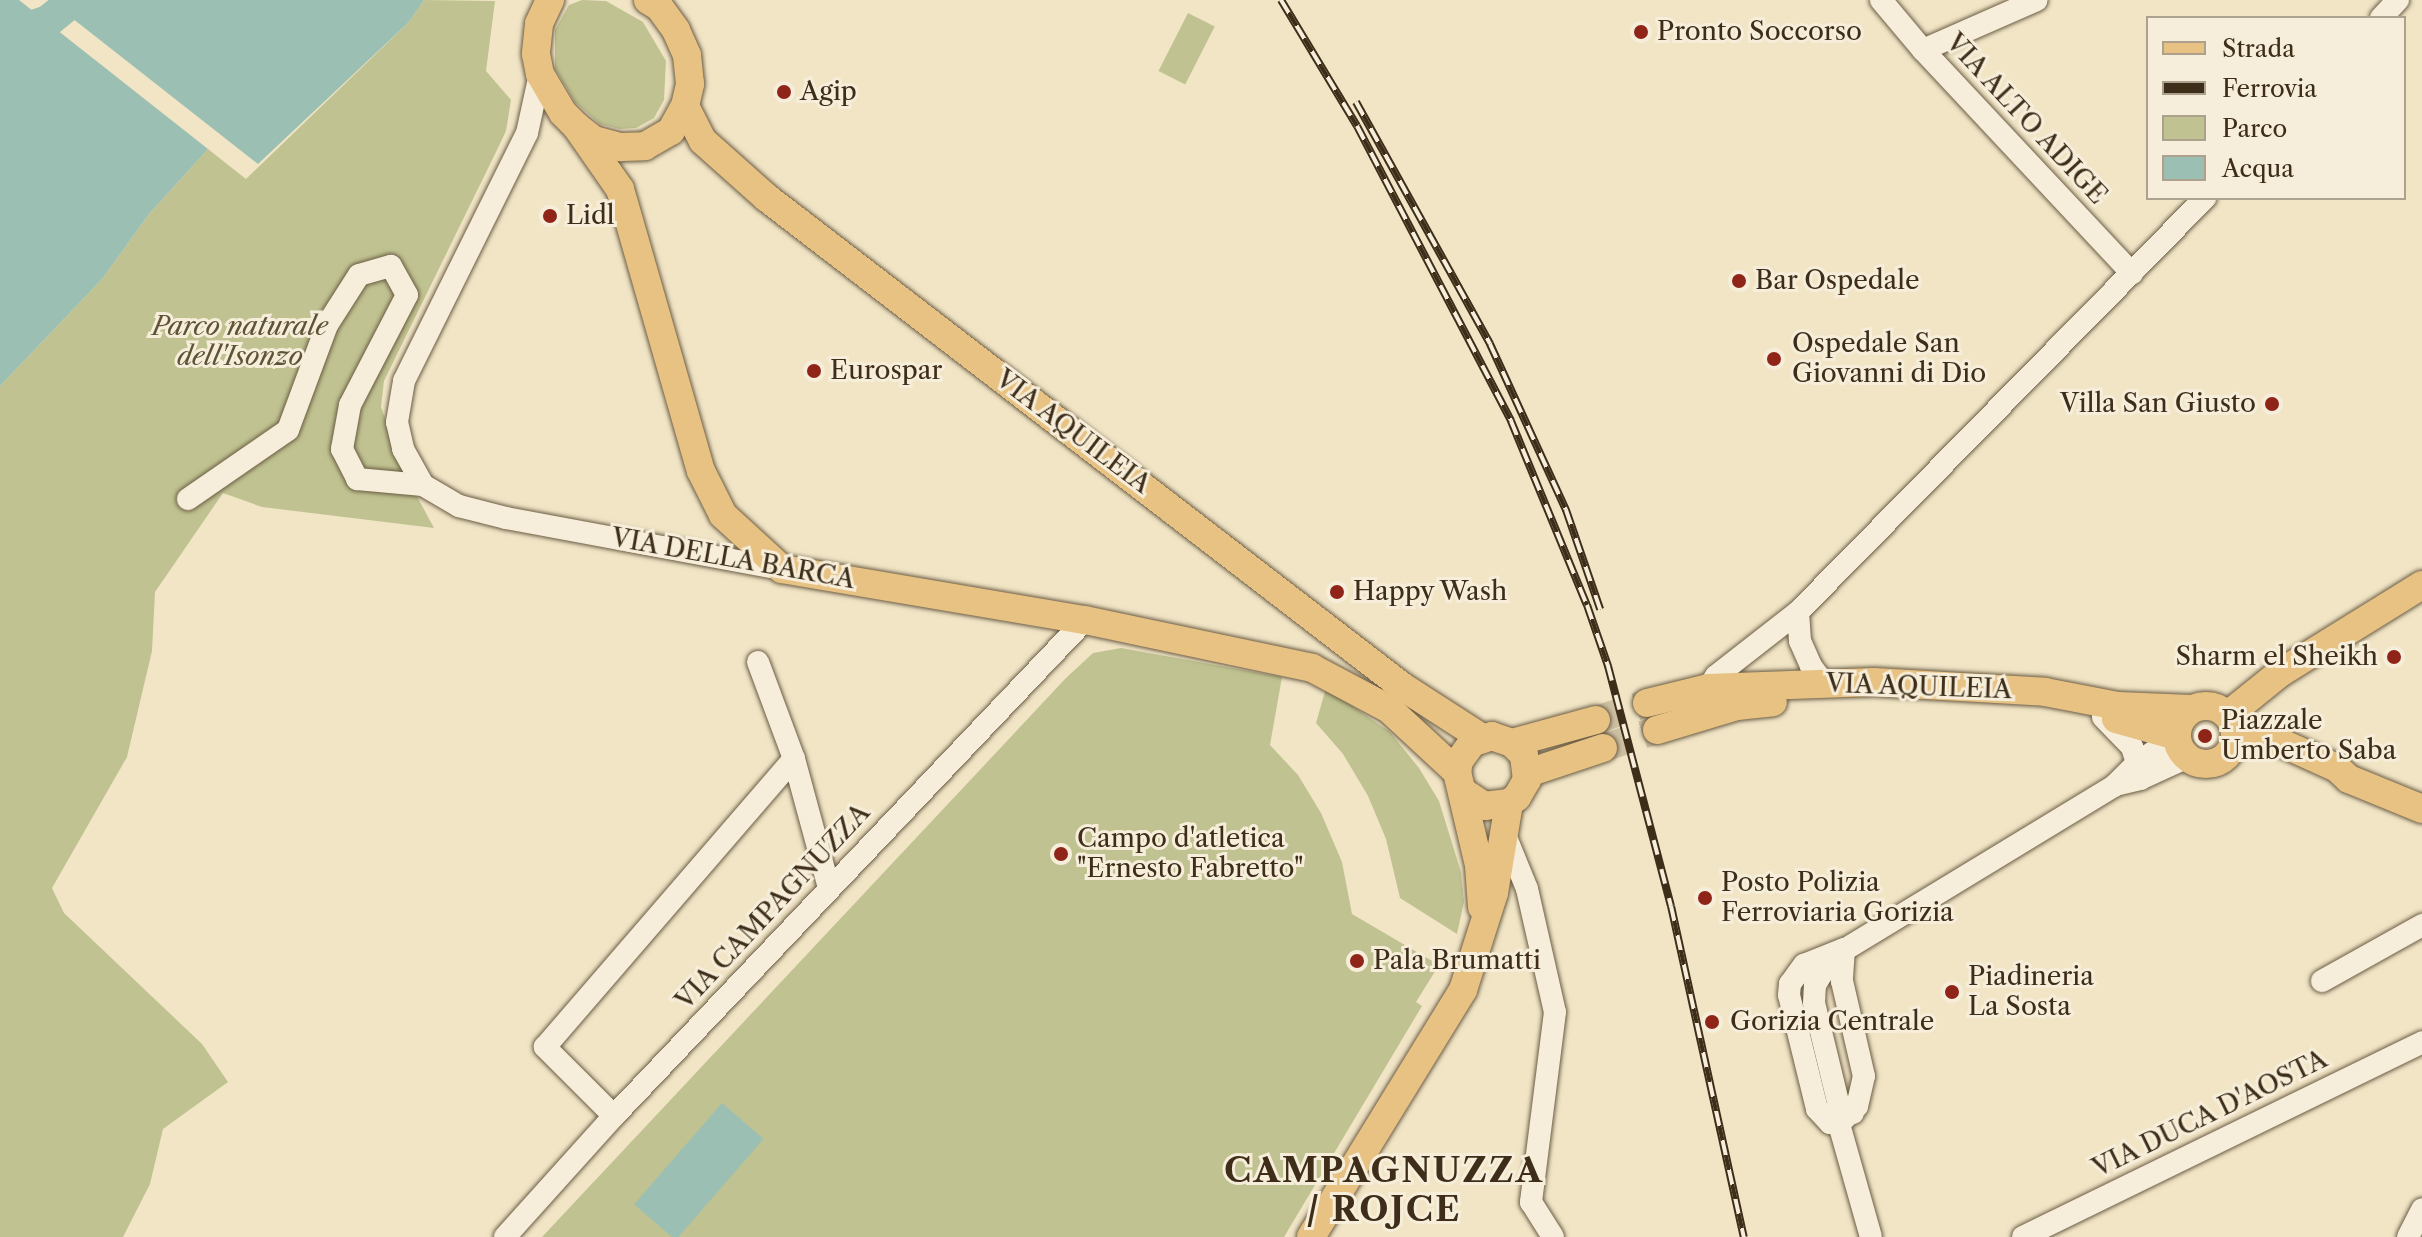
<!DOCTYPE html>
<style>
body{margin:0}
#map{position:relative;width:2422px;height:1237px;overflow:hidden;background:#f1e5c6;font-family:"Libre Caslon Text",serif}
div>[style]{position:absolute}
.green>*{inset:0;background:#c0c391;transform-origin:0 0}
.water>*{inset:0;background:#9bbfb2;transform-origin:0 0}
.river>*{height:32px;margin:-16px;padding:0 16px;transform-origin:16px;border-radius:16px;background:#9bbfb2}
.major-tunnel>*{height:28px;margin-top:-14px;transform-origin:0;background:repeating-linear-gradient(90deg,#cdc0a3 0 28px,transparent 0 42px)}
.roads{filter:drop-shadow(0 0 2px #6b5c44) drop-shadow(0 0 2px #6b5c44)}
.minor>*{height:22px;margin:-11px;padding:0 11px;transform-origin:11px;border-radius:11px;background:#f6eeda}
.major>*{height:28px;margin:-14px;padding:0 14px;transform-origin:14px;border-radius:14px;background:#e8c283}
.major>.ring{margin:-14px;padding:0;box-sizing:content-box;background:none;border:28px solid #e8c283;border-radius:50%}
.rail>*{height:8px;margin-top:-4px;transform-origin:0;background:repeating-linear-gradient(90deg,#f6eeda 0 15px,#3e2e19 0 30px);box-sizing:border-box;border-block:2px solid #3e2e19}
.dots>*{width:22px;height:22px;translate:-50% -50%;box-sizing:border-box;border:4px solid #f6eeda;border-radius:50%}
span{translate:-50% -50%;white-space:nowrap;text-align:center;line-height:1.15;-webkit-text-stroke:6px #f6eeda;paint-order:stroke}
.poi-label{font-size:26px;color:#3e2e19}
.left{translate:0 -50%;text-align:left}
.right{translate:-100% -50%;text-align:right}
.street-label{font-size:26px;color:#3e2e19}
.park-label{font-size:26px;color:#5e5337;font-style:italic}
.district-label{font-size:34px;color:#3e2e19;font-weight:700;letter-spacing:2px}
.legend{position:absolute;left:2146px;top:16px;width:260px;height:184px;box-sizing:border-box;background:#f6eeda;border:2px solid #aca18d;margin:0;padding:10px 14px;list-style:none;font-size:24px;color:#3e2e19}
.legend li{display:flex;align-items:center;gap:16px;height:40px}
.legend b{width:40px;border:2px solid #aca18d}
</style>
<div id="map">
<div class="green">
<div style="clip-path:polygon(424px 0,495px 1px,486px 71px,511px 100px,506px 131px,496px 152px,384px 381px,381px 407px,405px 474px,434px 528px,262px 507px,223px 493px,155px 592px,152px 651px,127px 757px,52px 888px,64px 913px,202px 1044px,228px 1082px,163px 1129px,150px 1184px,123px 1237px,0 1237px,0 386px,103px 278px,149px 214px,208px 149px,246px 179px,409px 22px)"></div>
<div style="clip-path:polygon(582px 0,606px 1px,643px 22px,666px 61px,664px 100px,654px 118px,636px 128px,620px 129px,600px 124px,575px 102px,555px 68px,555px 30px,569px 5px)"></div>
<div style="left:1188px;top:13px;width:30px;height:65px;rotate:27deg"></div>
<div style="clip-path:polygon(1121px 648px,1282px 677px,1270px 745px,1298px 775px,1321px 813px,1342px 862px,1352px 914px,1439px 965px,1416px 1002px,1422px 1006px,1284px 1237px,542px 1237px,1066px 678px,1093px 653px)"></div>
<div style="clip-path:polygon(1326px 688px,1390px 732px,1419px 768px,1439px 801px,1461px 872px,1464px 902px,1457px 934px,1400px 898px,1386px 839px,1368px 796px,1343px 754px,1316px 723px)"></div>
</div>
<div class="water">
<div style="clip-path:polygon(0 0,19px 0,208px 149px,149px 214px,103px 278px,0 386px)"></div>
<div style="clip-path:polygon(49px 0,424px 0,409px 22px,258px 164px)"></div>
<div style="left:722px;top:1103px;width:55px;height:134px;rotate:41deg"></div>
</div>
<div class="river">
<div style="left:0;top:37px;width:51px;rotate:-18.4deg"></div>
<div style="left:48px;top:21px;width:33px;rotate:-39deg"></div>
</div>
<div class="major-tunnel">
<div style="left:1596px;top:720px;width:54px;rotate:-18.4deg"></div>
<div style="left:1603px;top:748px;width:57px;rotate:-18.4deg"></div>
</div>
<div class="roads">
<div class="minor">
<div style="left:1881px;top:0;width:65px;rotate:50deg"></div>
<div style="left:1923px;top:50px;width:306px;rotate:46.9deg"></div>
<div style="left:2381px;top:18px;width:25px;rotate:-47deg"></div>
<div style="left:1923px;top:50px;width:124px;rotate:-23.7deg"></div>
<div style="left:540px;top:74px;width:60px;rotate:102.4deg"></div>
<div style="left:527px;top:133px;width:277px;rotate:116.4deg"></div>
<div style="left:404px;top:381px;width:42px;rotate:99.7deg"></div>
<div style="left:397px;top:422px;width:28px;rotate:77deg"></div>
<div style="left:403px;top:449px;width:41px;rotate:60.9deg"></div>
<div style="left:423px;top:485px;width:42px;rotate:30.3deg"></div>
<div style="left:459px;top:506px;width:49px;rotate:14.3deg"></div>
<div style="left:506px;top:518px;width:281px;rotate:10.5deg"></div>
<div style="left:188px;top:499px;width:121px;rotate:-34.6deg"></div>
<div style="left:288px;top:430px;width:112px;rotate:-69.6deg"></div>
<div style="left:327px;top:325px;width:59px;rotate:-57.4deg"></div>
<div style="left:359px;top:275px;width:33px;rotate:-16deg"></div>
<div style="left:391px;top:266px;width:33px;rotate:61deg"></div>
<div style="left:407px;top:295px;width:124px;rotate:117.4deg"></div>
<div style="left:350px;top:405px;width:45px;rotate:100.3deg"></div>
<div style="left:342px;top:449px;width:34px;rotate:63deg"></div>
<div style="left:357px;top:479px;width:66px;rotate:5.2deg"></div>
<div style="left:1798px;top:612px;width:29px;rotate:86deg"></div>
<div style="left:1800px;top:641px;width:27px;rotate:66deg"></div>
<div style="left:1811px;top:666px;width:21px;rotate:53deg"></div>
<div style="left:758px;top:662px;width:103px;rotate:69.6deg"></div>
<div style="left:794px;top:759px;width:134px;rotate:74.8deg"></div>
<div style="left:1708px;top:688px;width:14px;rotate:-56deg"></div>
<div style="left:1716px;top:676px;width:104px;rotate:-38deg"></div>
<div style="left:1798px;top:612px;width:581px;rotate:-45.49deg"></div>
<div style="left:2103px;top:717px;width:42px;rotate:46deg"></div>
<div style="left:2132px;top:747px;width:17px;rotate:73deg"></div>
<div style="left:2115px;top:785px;width:26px;rotate:-13deg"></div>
<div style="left:2140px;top:779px;width:51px;rotate:-24.5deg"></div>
<div style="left:1505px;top:835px;width:58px;rotate:67.8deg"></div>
<div style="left:1527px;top:889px;width:126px;rotate:77.2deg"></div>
<div style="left:1555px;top:1012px;width:192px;rotate:97.2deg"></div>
<div style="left:1531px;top:1202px;width:41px;rotate:57.8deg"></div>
<div style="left:1844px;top:949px;width:32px;rotate:94deg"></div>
<div style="left:1842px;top:981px;width:98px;rotate:77deg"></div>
<div style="left:1864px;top:1076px;width:31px;rotate:103deg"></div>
<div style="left:1857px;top:1106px;width:25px;rotate:135deg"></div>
<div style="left:1839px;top:1124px;width:9px;rotate:-174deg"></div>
<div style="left:1830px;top:1123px;width:19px;rotate:-133deg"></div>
<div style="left:1817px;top:1109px;width:117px;rotate:-103.8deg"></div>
<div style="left:1789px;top:995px;width:11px;rotate:-85deg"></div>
<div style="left:1790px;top:984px;width:24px;rotate:-54deg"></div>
<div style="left:1804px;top:965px;width:43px;rotate:-21.8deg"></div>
<div style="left:2322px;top:981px;width:115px;rotate:-29.2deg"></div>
<div style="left:1853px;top:1113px;width:16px;rotate:-153deg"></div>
<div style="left:1839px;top:1106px;width:106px;rotate:-103.6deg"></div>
<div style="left:1814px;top:1003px;width:18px;rotate:-87deg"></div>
<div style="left:1815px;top:985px;width:31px;rotate:-59deg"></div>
<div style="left:1831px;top:958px;width:331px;rotate:-31.3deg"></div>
<div style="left:2114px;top:786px;width:33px;rotate:-45deg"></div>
<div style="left:2137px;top:763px;width:47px;rotate:-34.7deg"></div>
<div style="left:614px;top:1116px;width:98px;rotate:-135deg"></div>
<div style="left:545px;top:1047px;width:381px;rotate:-49.2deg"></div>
<div style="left:1839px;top:1124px;width:117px;rotate:74.2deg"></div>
<div style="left:505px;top:1237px;width:163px;rotate:-48deg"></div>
<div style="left:614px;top:1116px;width:684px;rotate:-46.48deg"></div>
<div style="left:2023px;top:1237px;width:444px;rotate:-26deg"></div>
<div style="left:2408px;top:1237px;width:31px;rotate:-63deg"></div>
</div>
<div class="major">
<div style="left:550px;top:0;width:26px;rotate:115deg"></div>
<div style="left:539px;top:24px;width:30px;rotate:96deg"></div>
<div style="left:536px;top:54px;width:20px;rotate:79deg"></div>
<div style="left:540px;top:74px;width:45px;rotate:59.5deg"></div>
<div style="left:563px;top:113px;width:18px;rotate:45deg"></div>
<div style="left:576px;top:126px;width:23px;rotate:38deg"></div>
<div style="left:594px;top:140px;width:28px;rotate:15deg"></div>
<div style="left:621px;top:147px;width:24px;rotate:-2deg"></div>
<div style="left:645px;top:146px;width:30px;rotate:-30deg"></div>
<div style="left:671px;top:131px;width:29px;rotate:-61deg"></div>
<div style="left:685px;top:106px;width:23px;rotate:-77deg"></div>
<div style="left:690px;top:84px;width:29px;rotate:-96deg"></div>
<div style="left:687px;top:55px;width:27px;rotate:-114deg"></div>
<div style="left:676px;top:30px;width:29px;rotate:-126deg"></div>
<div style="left:659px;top:7px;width:13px;rotate:-148deg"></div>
<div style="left:685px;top:106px;width:39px;rotate:63deg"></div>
<div style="left:703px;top:141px;width:86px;rotate:41.7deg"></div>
<div style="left:767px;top:198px;width:802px;rotate:37.56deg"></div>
<div style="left:1403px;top:687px;width:94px;rotate:32.8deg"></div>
<div style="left:576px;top:126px;width:77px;rotate:55.1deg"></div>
<div style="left:620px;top:189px;width:293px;rotate:74deg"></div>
<div style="left:701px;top:471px;width:49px;rotate:63.4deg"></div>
<div style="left:723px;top:515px;width:80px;rotate:42.5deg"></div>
<div style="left:782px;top:569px;width:307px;rotate:9.6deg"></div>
<div style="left:1085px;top:620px;width:232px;rotate:11.9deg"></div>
<div style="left:1312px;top:668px;width:87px;rotate:28deg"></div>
<div style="left:1389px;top:709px;width:93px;rotate:42.8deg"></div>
<div style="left:1647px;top:703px;width:63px;rotate:-13.8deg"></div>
<div style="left:1708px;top:688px;width:166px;rotate:-2.1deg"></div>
<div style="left:1874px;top:682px;width:171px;rotate:3.3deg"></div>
<div style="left:2045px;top:692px;width:74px;rotate:10.9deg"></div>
<div style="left:2118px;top:706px;width:73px;rotate:2.4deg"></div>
<div class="ring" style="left:2177px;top:706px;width:30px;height:30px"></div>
<div style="left:2228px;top:715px;width:67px;rotate:-38.9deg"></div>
<div style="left:2280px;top:673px;width:167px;rotate:-31.8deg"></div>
<div style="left:2116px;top:719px;width:62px;rotate:15.8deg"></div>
<div style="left:2234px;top:725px;width:32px;rotate:18deg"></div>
<div style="left:2264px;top:735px;width:80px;rotate:24.3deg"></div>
<div style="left:2337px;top:768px;width:16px;rotate:43deg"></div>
<div style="left:2349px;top:779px;width:79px;rotate:22.3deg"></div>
<div style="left:1657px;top:730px;width:84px;rotate:-16.7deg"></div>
<div style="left:1737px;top:706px;width:36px;rotate:-6deg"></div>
<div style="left:1512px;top:743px;width:87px;rotate:-15.3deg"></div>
<div style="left:1528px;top:773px;width:79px;rotate:-18.4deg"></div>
<div style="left:1462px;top:791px;width:27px;rotate:34deg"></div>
<div style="left:1484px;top:806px;width:25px;rotate:-7deg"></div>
<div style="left:1509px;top:803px;width:10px;rotate:-37deg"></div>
<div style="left:1517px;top:797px;width:20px;rotate:-60deg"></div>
<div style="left:1527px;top:780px;width:25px;rotate:-97deg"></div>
<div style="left:1524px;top:755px;width:17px;rotate:-135deg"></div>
<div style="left:1512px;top:743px;width:21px;rotate:-161deg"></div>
<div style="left:1492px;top:736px;width:21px;rotate:161deg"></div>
<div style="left:1472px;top:743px;width:22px;rotate:126deg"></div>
<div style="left:1459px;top:761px;width:11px;rotate:100deg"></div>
<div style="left:1457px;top:772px;width:96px;rotate:76.7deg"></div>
<div style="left:1479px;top:865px;width:42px;rotate:85.9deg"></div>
<div style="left:1311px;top:1237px;width:290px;rotate:-58.4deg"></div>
<div style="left:1463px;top:990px;width:102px;rotate:-72.3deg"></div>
<div style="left:1494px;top:893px;width:91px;rotate:-80.5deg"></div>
</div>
</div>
<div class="rail">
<div style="left:1281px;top:0;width:147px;rotate:58.9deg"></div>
<div style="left:1357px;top:126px;width:333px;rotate:62.4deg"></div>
<div style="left:1511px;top:421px;width:199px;rotate:67.6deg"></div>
<div style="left:1587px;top:605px;width:65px;rotate:71deg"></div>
<div style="left:1608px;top:666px;width:248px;rotate:75.3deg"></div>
<div style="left:1671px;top:906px;width:339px;rotate:77.6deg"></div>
<div style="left:1356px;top:102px;width:277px;rotate:61deg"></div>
<div style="left:1490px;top:344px;width:183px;rotate:65.4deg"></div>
<div style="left:1566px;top:510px;width:105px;rotate:71deg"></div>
</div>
<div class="dots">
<div style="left:1641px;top:32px;background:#8f2418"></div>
<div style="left:784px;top:92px;background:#8f2418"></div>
<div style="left:550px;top:216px;background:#8f2418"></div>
<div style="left:1739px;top:281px;background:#8f2418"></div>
<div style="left:1774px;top:359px;background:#8f2418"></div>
<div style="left:814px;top:371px;background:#8f2418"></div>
<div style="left:2272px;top:404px;background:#8f2418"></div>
<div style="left:1337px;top:592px;background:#8f2418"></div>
<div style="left:2394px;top:657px;background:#8f2418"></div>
<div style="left:2205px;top:736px;background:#8f2418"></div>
<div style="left:1061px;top:854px;background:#8f2418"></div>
<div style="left:1705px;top:898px;background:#8f2418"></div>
<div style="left:1357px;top:961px;background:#8f2418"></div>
<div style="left:1952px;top:992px;background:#8f2418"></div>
<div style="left:1712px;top:1022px;background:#8f2418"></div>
</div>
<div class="poi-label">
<span class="left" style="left:1657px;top:32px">Pronto Soccorso</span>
<span class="left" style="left:800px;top:92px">Agip</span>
<span class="left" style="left:566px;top:216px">Lidl</span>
<span class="left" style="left:1755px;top:281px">Bar Ospedale</span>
<span class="left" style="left:1792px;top:359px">Ospedale San<br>Giovanni di Dio</span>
<span class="left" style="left:830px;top:371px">Eurospar</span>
<span class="right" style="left:2256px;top:404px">Villa San Giusto</span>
<span class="left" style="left:1353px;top:592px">Happy Wash</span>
<span class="right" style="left:2378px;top:657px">Sharm el Sheikh</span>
<span class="left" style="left:2221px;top:736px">Piazzale<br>Umberto Saba</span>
<span class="left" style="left:1077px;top:854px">Campo d'atletica<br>"Ernesto Fabretto"</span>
<span class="left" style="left:1721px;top:898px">Posto Polizia<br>Ferroviaria Gorizia</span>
<span class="left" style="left:1373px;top:961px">Pala Brumatti</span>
<span class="left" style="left:1968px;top:992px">Piadineria<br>La Sosta</span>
<span class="left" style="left:1730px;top:1022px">Gorizia Centrale</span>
</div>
<div class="street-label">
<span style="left:2026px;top:119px;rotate:47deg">VIA ALTO ADIGE</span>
<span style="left:1073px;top:432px;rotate:37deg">VIA AQUILEIA</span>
<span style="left:733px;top:559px;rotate:10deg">VIA DELLA BARCA</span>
<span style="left:1919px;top:687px;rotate:2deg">VIA AQUILEIA</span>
<span style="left:773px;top:907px;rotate:-47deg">VIA CAMPAGNUZZA</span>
<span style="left:2210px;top:1114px;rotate:-26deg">VIA DUCA D'AOSTA</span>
</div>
<div class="park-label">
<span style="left:240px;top:342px">Parco naturale<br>dell'Isonzo</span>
</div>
<div class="district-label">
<span style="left:1384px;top:1190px">CAMPAGNUZZA<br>/ ROJCE</span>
</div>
<ul class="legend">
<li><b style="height:10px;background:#e8c283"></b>Strada</li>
<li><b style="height:10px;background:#3e2e19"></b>Ferrovia</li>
<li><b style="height:22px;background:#c0c391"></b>Parco</li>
<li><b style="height:22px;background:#9bbfb2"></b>Acqua</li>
</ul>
</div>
